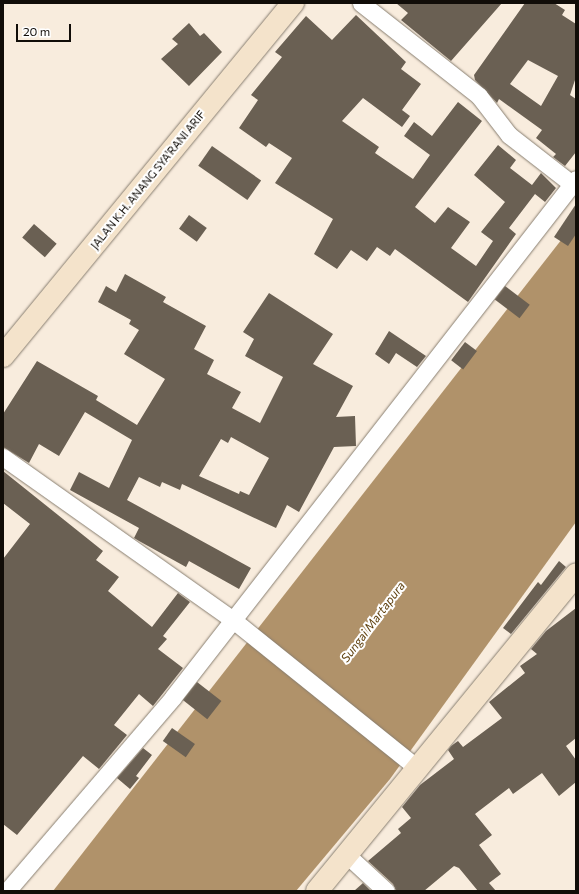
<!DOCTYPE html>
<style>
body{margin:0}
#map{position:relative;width:579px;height:894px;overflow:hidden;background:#f8ecdd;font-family:Commissioner,sans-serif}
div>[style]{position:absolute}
.water>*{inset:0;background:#b0926a}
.building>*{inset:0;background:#6a6053;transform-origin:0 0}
.roads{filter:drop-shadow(0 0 1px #887e70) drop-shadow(0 0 1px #887e70)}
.street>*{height:17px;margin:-8.5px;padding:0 8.5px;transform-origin:8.5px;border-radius:8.5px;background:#fff}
.secondary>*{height:22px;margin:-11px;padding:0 11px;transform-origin:11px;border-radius:11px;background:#f4e3cb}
span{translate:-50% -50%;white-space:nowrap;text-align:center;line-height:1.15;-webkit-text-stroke:4px #fff;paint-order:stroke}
.street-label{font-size:11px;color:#110d08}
.water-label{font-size:12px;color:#5d3e0b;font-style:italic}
.frame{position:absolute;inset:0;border:4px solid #110d08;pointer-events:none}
.scale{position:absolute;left:16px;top:24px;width:55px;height:18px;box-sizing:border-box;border:2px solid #110d08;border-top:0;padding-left:5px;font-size:12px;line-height:14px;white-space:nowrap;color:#110d08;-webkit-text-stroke:3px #fff;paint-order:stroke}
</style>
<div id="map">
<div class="water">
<div style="clip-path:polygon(576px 221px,576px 522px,390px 779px,296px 891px,53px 891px)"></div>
</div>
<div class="building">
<div style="clip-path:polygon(396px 3px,502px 3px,451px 61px,401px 20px,408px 13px)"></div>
<div style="clip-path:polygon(evenodd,525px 3px,554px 3px,565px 10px,562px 15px,576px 24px,576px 77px,570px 95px,576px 99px,576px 152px,565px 166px,553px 157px,556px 154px,536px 138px,542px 130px,499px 99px,497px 103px,475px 80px,474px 75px,525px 3px,528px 60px,558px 76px,541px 106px,510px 84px,528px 60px)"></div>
<div style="clip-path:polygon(356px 15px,406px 62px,401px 69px,421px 84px,402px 110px,410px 116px,402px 127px,363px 98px,342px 121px,379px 147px,375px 153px,413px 179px,430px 155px,404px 136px,414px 122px,432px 136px,458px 102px,482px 121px,415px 207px,435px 223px,448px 207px,470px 222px,451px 248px,476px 266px,493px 241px,481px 232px,505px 202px,474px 175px,498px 145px,516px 160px,510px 168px,532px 185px,541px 173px,556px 188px,545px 202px,535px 194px,509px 228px,516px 234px,468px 302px,395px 249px,390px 256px,377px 247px,367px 261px,351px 250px,337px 269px,314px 254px,333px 219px,275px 183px,292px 158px,269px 143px,266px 147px,239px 128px,258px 100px,251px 95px,282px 57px,275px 52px,306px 16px,332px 40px)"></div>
<div style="clip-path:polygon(189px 23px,200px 36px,204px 33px,222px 52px,189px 86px,161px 59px,178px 44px,172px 39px)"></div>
<div style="left:212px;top:146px;width:60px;height:24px;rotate:35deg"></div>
<div style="clip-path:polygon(576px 204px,576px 234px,568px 246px,554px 237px)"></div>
<div style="left:189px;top:215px;width:22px;height:17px;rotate:36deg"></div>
<div style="left:34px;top:224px;width:30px;height:18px;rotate:41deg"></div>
<div style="clip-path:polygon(evenodd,125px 274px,166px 297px,163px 302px,206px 326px,194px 349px,214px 360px,207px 374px,241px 392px,232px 408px,260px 423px,283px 377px,245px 356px,254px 339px,243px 332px,269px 293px,333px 334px,313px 364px,353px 386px,336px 417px,355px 416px,356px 446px,334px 447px,299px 512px,287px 505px,276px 528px,182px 484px,180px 490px,162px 482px,160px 487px,139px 477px,127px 500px,251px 568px,239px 589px,189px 561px,186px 567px,139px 541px,134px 538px,139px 528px,70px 490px,79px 472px,109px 488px,132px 440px,85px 412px,59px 456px,39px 444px,29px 463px,3px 447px,3px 414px,37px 361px,98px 396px,96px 400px,137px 425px,165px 379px,124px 354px,139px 330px,129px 324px,131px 320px,98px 302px,106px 286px,116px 292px,125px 274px,231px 437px,269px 458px,249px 495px,240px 491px,239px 494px,199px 476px,221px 439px,228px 443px,231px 437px)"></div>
<div style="left:505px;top:286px;width:31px;height:17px;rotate:37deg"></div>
<div style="clip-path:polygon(389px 331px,426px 356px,417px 367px,396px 353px,389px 364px,375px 354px)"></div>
<div style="left:465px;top:342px;width:15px;height:23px;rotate:37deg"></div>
<div style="clip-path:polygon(3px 471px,103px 551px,96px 560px,119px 577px,108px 591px,152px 627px,178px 593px,190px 602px,163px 636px,167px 639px,158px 649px,183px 668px,153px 706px,139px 694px,114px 725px,127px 735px,99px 769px,83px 756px,17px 835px,3px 824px,3px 559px,30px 524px,3px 503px)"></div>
<div style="clip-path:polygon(559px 561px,566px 567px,511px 634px,503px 628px,538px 582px,541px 585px)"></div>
<div style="clip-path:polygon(576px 608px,576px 738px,566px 746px,576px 760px,576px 782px,559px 796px,542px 773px,513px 794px,509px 788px,475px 814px,492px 835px,479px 845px,501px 874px,489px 883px,496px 891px,478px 891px,459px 868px,454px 866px,424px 891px,396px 891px,393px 884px,368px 861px,401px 833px,398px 829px,411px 818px,402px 807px,420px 785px,454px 759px,448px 750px,451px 746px,458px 741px,463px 747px,502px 718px,489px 702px,525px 673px,520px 666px,537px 654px,531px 649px,546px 631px)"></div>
<div style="left:197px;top:682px;width:31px;height:23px;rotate:38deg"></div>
<div style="left:172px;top:728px;width:28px;height:16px;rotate:35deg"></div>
<div style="clip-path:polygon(143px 748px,152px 755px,136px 776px,139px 778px,130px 789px,117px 778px)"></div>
<div style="clip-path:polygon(363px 883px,371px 891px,354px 891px)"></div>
</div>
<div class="roads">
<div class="street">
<div style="left:361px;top:3px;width:150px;rotate:38.2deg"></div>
<div style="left:479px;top:96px;width:49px;rotate:52.4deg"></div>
<div style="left:509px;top:135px;width:80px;rotate:37.9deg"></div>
<div style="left:3px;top:457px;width:282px;rotate:35.3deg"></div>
<div style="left:233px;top:620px;width:236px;rotate:38.8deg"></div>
<div style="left:347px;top:855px;width:53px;rotate:42.7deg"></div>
<div style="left:7px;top:891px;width:255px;rotate:-49.4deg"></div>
<div style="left:173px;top:697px;width:656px;rotate:-52.12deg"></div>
</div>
<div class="secondary">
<div style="left:3px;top:356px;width:457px;rotate:-50.6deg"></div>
<div style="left:317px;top:891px;width:409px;rotate:-50.7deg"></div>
</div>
</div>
<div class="street-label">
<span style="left:148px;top:180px;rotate:-51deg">JALAN K.H. ANANG SYA'RANI ARIF</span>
</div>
<div class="water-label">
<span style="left:373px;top:622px;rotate:-53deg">Sungai Martapura</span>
</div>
<div class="frame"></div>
<div class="scale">20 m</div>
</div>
